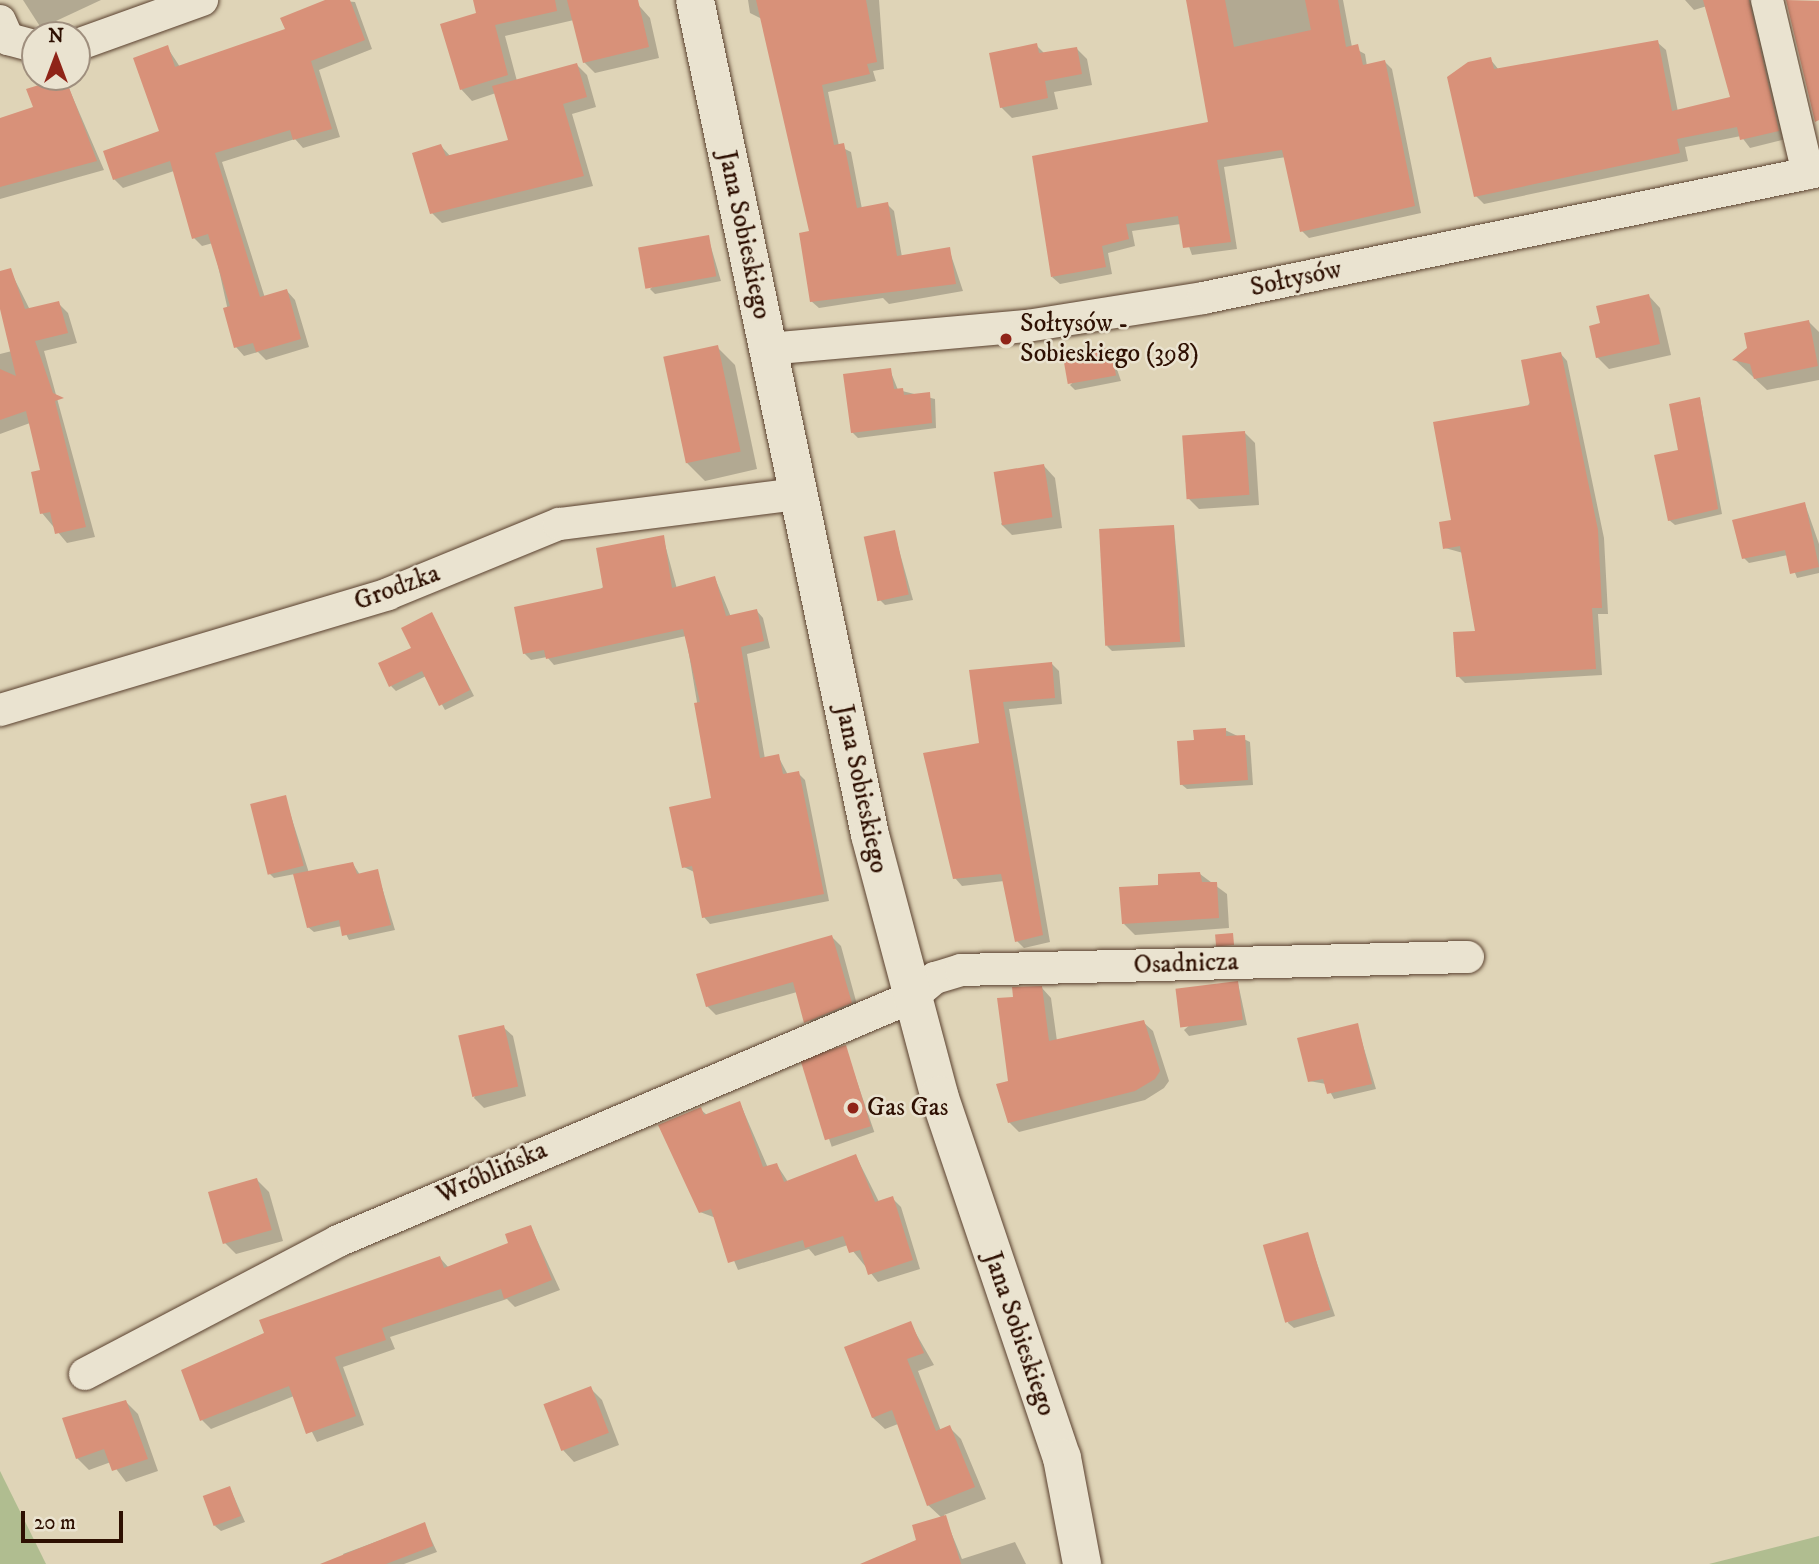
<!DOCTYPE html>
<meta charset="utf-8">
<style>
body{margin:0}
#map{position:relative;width:1819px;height:1564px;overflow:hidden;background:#dfd4b7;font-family:"IM FELL DW Pica",serif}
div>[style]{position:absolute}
.green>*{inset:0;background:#b0bd90}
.shadow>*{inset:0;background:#0003;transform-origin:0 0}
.building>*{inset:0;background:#d89179;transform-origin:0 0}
.roads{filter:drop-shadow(0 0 2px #5a412f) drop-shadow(0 0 2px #5a412f)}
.minor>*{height:32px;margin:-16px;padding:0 16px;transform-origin:16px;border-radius:16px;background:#eae3d0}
.tertiary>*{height:38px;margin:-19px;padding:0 19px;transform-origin:19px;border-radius:19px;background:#eae3d0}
.dots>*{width:19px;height:19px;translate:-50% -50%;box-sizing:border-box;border:4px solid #eae3d0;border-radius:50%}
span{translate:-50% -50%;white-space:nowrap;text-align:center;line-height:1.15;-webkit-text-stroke:5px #eae3d0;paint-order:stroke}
.street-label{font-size:26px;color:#2e1002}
.poi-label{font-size:26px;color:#2e1002}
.left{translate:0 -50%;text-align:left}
.north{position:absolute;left:21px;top:21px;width:70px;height:70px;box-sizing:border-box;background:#eae3d0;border:2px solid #9f8f7e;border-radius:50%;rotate:0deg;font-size:19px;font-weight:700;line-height:28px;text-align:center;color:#2e1002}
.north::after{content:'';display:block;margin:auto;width:24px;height:32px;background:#8f2418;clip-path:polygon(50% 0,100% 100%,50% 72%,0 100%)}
.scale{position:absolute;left:21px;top:1511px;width:102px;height:32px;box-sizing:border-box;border:4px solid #2e1002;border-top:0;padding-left:9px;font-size:21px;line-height:24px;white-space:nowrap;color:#2e1002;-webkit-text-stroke:5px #eae3d0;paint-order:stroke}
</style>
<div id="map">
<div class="green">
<div style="clip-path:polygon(0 1471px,46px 1564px,0 1564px)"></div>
<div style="clip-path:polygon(1819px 1536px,1819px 1564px,1709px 1564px)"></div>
</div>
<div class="shadow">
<div style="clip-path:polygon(23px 0,101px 0,41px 28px)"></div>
<div style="clip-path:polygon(330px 0,355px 2px,372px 49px,319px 70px,340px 137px,303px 148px,295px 139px,222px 162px,265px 298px,287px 291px,295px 300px,309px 347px,266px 360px,258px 352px,244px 356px,236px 347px,213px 243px,202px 246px,194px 238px,174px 171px,123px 188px,114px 179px,162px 133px,167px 47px,180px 67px,287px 30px)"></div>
<div style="clip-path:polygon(474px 0,634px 0,650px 18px,659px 58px,595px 73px,584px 62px,574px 20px,505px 36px,517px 81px,577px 65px,587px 75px,596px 107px,572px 114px,593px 186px,442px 223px,432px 213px,441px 146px,451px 157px,510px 141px,496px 93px,472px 101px,461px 89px,478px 15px)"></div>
<div style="clip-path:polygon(748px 0,879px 0,884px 69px,873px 71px,876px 81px,828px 92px,839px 146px,851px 152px,862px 209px,887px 204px,894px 211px,902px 257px,949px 249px,963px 291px,889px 304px,883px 298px,819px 308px,811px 301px,812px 233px,762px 19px,750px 13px)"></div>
<div style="clip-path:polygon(1187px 0,1343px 0,1352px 47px,1365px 54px,1367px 66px,1385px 62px,1392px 69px,1421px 213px,1309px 238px,1302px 231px,1286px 157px,1224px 167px,1237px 249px,1192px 255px,1181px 224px,1132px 231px,1135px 246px,1108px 253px,1112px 274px,1060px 284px,1052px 277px,1210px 123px)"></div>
<div style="clip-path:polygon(1685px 0,1753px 0,1786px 139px,1750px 148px,1741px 136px,1685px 147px,1688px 161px,1484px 204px,1476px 196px,1490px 59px,1499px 70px,1657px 42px,1666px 50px,1678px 112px,1732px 98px,1707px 6px,1694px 10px)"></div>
<div style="clip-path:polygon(1036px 45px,1045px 54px,1076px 48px,1087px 59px,1092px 85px,1054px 92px,1058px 109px,1012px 118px,1001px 107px)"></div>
<div style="clip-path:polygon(64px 77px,104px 170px,0 199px,0 119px,35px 108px,28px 90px)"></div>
<div style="clip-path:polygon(708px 237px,721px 281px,655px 294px,650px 289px)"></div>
<div style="clip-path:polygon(10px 270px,30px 310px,58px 303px,68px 313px,77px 343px,44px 351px,95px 537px,67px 543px,42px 513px,42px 471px,30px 423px,0 434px,0 354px,12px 351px,0 273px)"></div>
<div style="clip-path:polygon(1649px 296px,1660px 308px,1671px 355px,1609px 369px,1597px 357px,1602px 325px)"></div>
<div style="clip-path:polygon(1808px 321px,1819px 332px,1819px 380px,1767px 390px,1735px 360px)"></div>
<div style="clip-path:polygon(717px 347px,735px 365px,757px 469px,705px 481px,687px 463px)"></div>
<div style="clip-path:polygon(1110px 349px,1121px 381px,1075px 390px,1070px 385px)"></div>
<div style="clip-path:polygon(1561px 354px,1567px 361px,1604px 538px,1608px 614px,1598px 614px,1602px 675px,1465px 683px,1458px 676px,1477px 633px,1463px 553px,1445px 548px,1453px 522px)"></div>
<div style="clip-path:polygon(890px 370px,898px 390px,935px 399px,936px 428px,858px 438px,852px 432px)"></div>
<div style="clip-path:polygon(1700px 399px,1722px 514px,1675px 525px,1669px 520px)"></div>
<div style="clip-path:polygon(1244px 432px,1255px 443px,1259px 505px,1199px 509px,1189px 499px)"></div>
<div style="clip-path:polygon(1044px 466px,1055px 478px,1062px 528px,1012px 535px,1001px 524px)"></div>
<div style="clip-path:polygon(1805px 504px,1819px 544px,1819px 573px,1797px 578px,1788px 555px,1749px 563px,1744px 558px)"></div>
<div style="clip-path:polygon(1174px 527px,1185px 647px,1112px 651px,1107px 646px)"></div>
<div style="clip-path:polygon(894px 532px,913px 600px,885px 605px,879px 599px)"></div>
<div style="clip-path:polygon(663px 537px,677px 589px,715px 578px,731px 617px,757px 611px,763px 618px,770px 648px,747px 654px,765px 759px,778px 756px,788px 775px,798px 773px,805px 780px,829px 901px,710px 924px,704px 917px,696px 873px,684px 867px,713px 799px,686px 636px,554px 665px,547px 657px,531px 660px,524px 653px)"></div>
<div style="clip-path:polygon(432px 614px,474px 696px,445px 710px,426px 676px,396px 691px,391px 686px)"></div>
<div style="clip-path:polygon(1052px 664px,1059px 671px,1062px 704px,1009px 709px,1050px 942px,1024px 948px,1017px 941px,1004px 881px,962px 886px,955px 878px,980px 744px,971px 672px)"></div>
<div style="clip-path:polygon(1225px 730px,1250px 742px,1253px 785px,1187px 789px,1181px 784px,1195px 742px)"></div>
<div style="clip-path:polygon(285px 797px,309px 873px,353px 864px,360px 875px,377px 871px,395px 930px,349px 940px,342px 926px,314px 932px,308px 927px,295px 874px,274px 878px,269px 873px)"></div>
<div style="clip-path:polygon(1200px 874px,1227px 894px,1229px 928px,1135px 935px,1124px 924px,1160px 887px)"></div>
<div style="clip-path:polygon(832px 937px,841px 946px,859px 1012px,815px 1031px,797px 992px,716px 1015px,707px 1006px)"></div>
<div style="clip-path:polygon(1238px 983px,1247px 1025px,1189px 1036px,1184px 1030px)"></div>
<div style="clip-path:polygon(1042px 988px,1051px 998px,1057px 1041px,1143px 1022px,1153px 1031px,1169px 1081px,1164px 1088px,1145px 1100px,1019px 1132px,1009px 1122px,1015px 998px)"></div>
<div style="clip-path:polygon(1357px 1025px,1376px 1089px,1334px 1099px,1326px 1084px,1309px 1081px)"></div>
<div style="clip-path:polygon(503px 1027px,513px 1036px,526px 1096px,484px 1108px,474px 1098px)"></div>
<div style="left:845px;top:1047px;width:90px;height:45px;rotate:71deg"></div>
<div style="clip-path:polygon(740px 1103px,768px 1168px,777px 1165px,788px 1182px,856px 1156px,879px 1202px,892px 1198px,901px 1207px,920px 1269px,878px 1282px,848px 1245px,815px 1256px,809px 1249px,738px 1270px,716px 1218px,700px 1212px,700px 1109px,707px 1115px)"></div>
<div style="clip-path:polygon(257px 1180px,269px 1192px,283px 1241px,236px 1254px,224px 1242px)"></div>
<div style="clip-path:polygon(531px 1227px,560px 1290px,515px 1307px,507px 1299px,390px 1337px,395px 1349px,343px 1367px,364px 1425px,317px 1442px,294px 1396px,211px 1429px,202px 1420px,440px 1258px,449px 1268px,511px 1244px)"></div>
<div style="clip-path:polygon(1307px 1234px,1335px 1316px,1294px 1328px,1288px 1323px)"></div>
<div style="clip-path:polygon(910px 1323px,934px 1365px,918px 1371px,941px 1431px,949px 1427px,961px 1439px,986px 1499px,944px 1515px,962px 1559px,1015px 1542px,1026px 1564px,898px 1564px,942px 1518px,928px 1505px,898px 1424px,885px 1429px,873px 1418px,846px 1348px)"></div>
<div style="clip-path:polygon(590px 1388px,602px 1400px,619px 1445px,574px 1462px,563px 1450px,545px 1404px)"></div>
<div style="clip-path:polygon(126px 1402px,138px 1414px,158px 1471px,126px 1482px,111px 1462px,89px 1470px,77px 1458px)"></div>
<div style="clip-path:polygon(230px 1488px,245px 1522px,221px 1531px,215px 1526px)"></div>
<div style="clip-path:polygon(424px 1524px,437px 1552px,404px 1564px,347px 1564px,343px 1554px)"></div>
</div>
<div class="building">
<div style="clip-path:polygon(325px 0,350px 0,365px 40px,311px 61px,332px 129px,293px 140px,290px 130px,215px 153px,260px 297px,287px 289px,301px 339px,256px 352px,253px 343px,234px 348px,223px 308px,230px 306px,208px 234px,192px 239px,170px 161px,113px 180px,103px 151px,159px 131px,133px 58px,168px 45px,175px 67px,285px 29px,280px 18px)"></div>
<div style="clip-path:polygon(473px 0,555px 0,557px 11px,495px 25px,508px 75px,460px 90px,440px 24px,476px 13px)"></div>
<div style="clip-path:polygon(567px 0,638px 0,649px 47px,583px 63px)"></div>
<div style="clip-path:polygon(756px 0,866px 0,877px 62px,867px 64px,870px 74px,822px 85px,834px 145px,844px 143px,857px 208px,888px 202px,897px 256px,950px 247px,956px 284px,810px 302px,799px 233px,809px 231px)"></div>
<div style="clip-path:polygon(1186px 0,1225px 0,1234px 47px,1311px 30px,1305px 0,1338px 0,1346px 47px,1358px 44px,1363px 65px,1385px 60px,1415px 206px,1300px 232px,1282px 150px,1217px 160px,1231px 242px,1183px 248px,1178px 216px,1126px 224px,1129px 239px,1102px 246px,1106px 267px,1051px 277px,1032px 156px,1208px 122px)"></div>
<div style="clip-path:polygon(1703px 0,1749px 0,1779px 131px,1740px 140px,1737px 127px,1677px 139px,1680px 153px,1474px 197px,1447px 77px,1468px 62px,1491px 57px,1494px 69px,1658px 40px,1672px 111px,1730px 97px)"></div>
<div style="clip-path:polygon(1786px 0,1819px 1px,1819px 120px,1815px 122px)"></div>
<div style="clip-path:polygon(1037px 43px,1039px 53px,1077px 47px,1082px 74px,1045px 81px,1048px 98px,1000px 108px,989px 53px)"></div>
<div style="clip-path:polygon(577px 63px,587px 97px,563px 104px,584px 176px,430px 214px,412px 153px,441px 144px,446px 156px,508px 140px,492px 86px)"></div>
<div style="clip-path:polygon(65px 77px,97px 161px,0 187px,0 118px,33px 107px,26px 89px)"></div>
<div style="left:709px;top:235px;width:42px;height:72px;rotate:80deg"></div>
<div style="clip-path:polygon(11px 268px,25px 309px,59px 301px,68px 333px,35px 341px,53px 393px,64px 398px,55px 401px,86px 527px,55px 534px,50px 512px,40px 514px,31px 472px,40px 470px,26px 411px,0 420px,0 369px,16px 376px,0 309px,0 271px)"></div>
<div style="clip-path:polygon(1649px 294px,1660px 344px,1596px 358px,1589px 326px,1600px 323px,1596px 306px)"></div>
<div style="clip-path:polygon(1809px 320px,1818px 366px,1754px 379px,1750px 364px,1732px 360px,1747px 348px,1744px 333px)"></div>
<div style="left:718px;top:345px;width:109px;height:56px;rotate:78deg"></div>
<div style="left:1111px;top:347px;width:29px;height:49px;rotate:80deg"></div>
<div style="clip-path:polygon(1561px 352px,1598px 530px,1602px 608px,1592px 608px,1596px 669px,1456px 677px,1453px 632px,1475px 631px,1460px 546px,1443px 549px,1439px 522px,1451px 520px,1433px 422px,1530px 405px,1521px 360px)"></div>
<div style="clip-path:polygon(891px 368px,894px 389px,903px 388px,904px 395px,930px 392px,932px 423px,851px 433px,843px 374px)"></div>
<div style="clip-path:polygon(1700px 397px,1718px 509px,1668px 521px,1654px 455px,1678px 450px,1669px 404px)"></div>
<div style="left:1245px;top:431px;width:64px;height:63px;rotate:86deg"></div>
<div style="left:1044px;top:464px;width:54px;height:51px;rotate:81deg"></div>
<div style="clip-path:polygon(1805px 502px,1819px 567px,1790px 574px,1785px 550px,1742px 559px,1732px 520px)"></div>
<div style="left:1174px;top:525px;width:117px;height:75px;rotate:87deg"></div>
<div style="left:895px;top:530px;width:66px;height:32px;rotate:78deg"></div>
<div style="clip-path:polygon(664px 535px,672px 588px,715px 576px,726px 616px,757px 609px,764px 641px,741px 647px,760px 758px,779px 754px,783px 774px,799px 771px,824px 894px,702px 918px,692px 866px,682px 868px,669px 807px,711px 798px,694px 703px,700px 702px,683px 629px,546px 659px,544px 650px,523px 654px,514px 607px,603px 588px,596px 548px)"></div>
<div style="clip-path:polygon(432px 612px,470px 690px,439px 706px,422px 671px,389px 687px,378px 663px,411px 648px,401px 628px)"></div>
<div style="clip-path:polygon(1052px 662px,1055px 698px,1003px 702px,1043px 935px,1015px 942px,1001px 874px,953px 879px,923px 753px,979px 743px,969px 670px)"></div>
<div style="clip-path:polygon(1226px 728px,1226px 736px,1245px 735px,1248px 780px,1180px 785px,1177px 741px,1194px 740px,1193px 730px)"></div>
<div style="left:286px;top:795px;width:73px;height:37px;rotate:76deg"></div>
<div style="clip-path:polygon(353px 862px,357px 874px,378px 869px,391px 925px,342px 936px,339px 920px,307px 928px,293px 874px)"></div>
<div style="clip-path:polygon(1200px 872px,1202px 882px,1217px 882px,1219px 918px,1122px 924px,1119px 887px,1158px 885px,1158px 874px)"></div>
<div style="left:1233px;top:933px;width:12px;height:18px;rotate:85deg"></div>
<div style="clip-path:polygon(832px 935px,852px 1003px,804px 1023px,793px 982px,706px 1007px,696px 974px)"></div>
<div style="left:1238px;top:981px;width:39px;height:63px;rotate:83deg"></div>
<div style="clip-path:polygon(1042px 986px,1049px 1041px,1144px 1020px,1160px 1071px,1155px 1079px,1135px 1091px,1008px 1123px,996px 1084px,1008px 1081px,997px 998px,1013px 997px,1012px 987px)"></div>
<div style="clip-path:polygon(1358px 1023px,1372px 1084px,1327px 1094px,1323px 1079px,1308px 1082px,1297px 1038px)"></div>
<div style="left:504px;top:1025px;width:63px;height:47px;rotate:77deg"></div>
<div style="left:846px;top:1045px;width:85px;height:48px;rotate:73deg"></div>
<div style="clip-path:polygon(740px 1101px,763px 1167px,777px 1163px,784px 1182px,856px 1154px,875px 1202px,893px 1196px,913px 1260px,868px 1275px,860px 1250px,849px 1253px,843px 1236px,805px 1248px,803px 1240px,728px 1263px,711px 1209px,699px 1213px,658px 1125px,701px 1107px,704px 1115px)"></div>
<div style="left:257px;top:1178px;width:54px;height:51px;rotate:74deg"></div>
<div style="clip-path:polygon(531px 1225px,552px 1280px,504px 1299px,501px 1289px,382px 1328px,386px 1340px,335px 1357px,356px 1416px,306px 1434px,289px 1386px,200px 1421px,181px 1370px,264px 1333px,259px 1320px,440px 1256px,444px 1268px,508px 1243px,505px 1234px)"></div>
<div style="left:1308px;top:1232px;width:81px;height:47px;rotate:74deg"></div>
<div style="clip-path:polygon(911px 1321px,924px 1353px,907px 1359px,936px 1431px,950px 1425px,975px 1487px,927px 1506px,892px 1410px,872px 1418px,844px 1347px)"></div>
<div style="left:591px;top:1386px;width:50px;height:51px;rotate:69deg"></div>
<div style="clip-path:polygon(126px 1400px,148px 1459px,112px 1471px,104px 1449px,76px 1459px,62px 1418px)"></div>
<div style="left:230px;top:1486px;width:32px;height:29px;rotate:70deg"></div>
<div style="clip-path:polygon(946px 1515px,961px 1564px,860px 1564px,916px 1540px,912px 1525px)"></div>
<div style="clip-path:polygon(425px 1522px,433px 1546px,386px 1564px,320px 1564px)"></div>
</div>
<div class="roads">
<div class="minor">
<div style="left:1767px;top:0;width:178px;rotate:76.7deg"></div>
<div style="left:0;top:21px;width:20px;rotate:66deg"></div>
<div style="left:8px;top:39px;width:28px;rotate:15deg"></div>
<div style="left:77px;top:45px;width:133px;rotate:-19.8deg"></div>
<div style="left:768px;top:349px;width:260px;rotate:-5.1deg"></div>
<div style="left:1027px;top:326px;width:178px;rotate:-9deg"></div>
<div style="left:1203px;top:298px;width:629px;rotate:-11.65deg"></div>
<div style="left:0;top:710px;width:405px;rotate:-16.6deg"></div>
<div style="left:388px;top:594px;width:185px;rotate:-22.3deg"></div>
<div style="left:559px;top:524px;width:241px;rotate:-7.2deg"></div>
<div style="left:85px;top:1374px;width:286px;rotate:-27.7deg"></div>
<div style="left:338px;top:1241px;width:624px;rotate:-23.03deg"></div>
<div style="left:912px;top:997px;width:30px;rotate:-40deg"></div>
<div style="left:935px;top:978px;width:27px;rotate:-17deg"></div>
<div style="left:961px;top:970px;width:507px;rotate:-1.47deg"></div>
</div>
<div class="tertiary">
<div style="left:695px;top:0;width:853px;rotate:78.16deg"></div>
<div style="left:870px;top:835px;width:269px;rotate:75.1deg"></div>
<div style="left:939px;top:1095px;width:383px;rotate:71.3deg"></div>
<div style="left:1062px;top:1458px;width:108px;rotate:79.3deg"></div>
</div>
</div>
<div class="dots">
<div style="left:1006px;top:339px;background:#8f2418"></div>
<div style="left:853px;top:1108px;background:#8f2418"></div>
</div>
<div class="street-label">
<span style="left:744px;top:235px;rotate:78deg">Jana Sobieskiego</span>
<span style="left:1296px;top:279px;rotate:-12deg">Sołtysów</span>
<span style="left:397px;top:588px;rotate:-20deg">Grodzka</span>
<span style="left:861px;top:789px;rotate:78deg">Jana Sobieskiego</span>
<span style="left:1186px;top:964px;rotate:-2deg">Osadnicza</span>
<span style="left:492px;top:1173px;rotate:-24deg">Wróblińska</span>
<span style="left:1019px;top:1334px;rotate:71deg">Jana Sobieskiego</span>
</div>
<div class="poi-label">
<span class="left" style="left:1020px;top:339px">Sołtysów -<br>Sobieskiego (398)</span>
<span class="left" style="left:867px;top:1108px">Gas Gas</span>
</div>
<div class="north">N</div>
<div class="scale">20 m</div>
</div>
